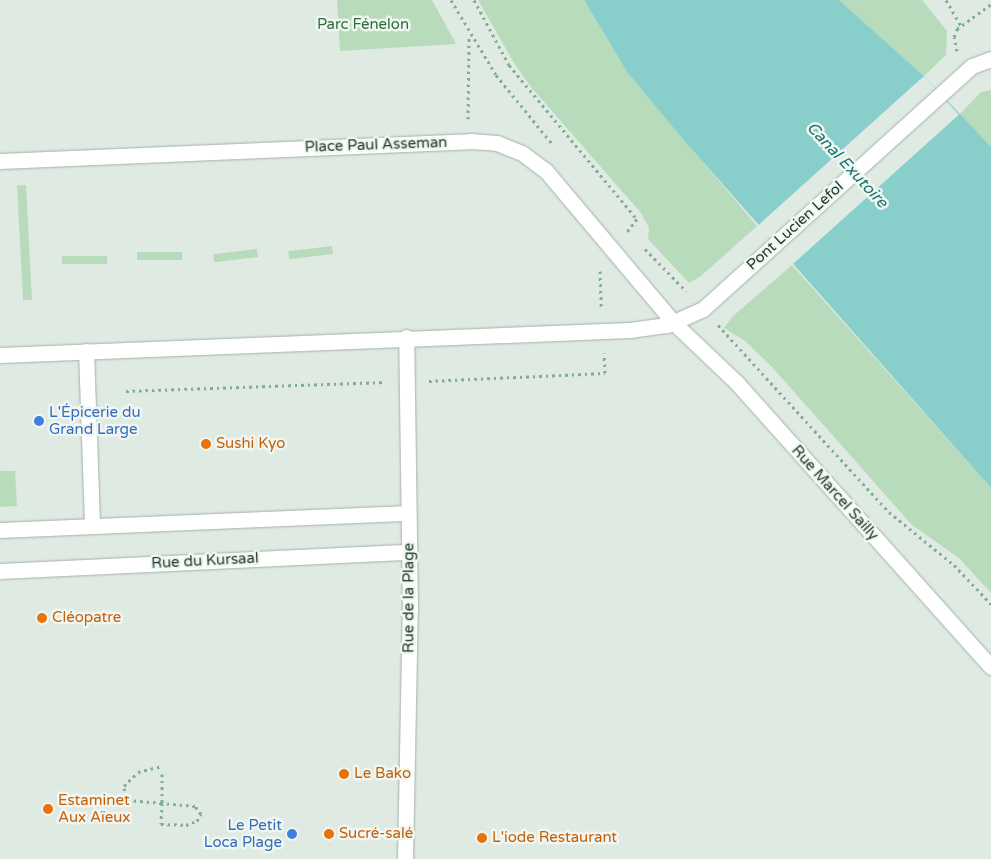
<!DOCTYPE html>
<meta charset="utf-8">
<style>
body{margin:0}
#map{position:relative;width:991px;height:859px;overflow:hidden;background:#dfeae3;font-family:"Varela Round",sans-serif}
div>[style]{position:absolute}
.green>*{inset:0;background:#b8dbbb;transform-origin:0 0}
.water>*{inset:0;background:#88cfcb}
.pier>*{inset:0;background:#dfeae3;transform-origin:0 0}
.path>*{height:3px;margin-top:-1.5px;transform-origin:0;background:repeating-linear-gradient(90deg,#80ad96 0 2.5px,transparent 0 6.5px)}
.roads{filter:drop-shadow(0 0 1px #a2b2a9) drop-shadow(0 0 1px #a2b2a9)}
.minor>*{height:15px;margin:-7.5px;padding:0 7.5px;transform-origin:7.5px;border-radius:7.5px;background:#fff}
.dots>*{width:14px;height:14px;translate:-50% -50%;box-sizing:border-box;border:2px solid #f0f7f2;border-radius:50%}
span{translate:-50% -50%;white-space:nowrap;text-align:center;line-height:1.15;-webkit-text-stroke:5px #f0f7f2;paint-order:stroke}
.park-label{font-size:15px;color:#2c7038}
.street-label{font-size:15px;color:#213a2e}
.shop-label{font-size:15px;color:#366cbe}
.left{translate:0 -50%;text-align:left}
.right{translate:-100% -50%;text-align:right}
.food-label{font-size:15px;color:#c56008}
.water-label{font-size:16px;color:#1d7471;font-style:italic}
</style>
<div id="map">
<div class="green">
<div style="clip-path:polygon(337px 0,432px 0,456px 44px,340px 51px)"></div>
<div style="clip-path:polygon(478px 0,584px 0,627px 72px,757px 226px,701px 276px,689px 283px,648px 239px,649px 228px,641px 213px,531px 87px,514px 63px)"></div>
<div style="clip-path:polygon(839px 0,922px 0,947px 31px,946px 55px,924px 76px)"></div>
<div style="clip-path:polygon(991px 90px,991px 147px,959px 115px,981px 92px)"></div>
<div style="left:26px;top:185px;width:115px;height:9px;rotate:87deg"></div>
<div style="left:332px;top:246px;width:8px;height:44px;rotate:83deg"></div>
<div style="left:257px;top:249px;width:8px;height:44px;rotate:83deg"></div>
<div style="left:182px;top:252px;width:8px;height:45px;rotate:90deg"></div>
<div style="left:107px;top:256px;width:8px;height:45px;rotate:90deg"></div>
<div style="clip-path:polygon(792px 265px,991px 488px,991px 593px,959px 558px,912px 525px,772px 367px,745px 341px,724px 328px,732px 317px)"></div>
<div style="clip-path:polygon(0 471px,15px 471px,17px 506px,0 507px)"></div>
</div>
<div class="water">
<div style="clip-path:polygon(584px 0,839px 0,924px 76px,991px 147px,991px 488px,682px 138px,627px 72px)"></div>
</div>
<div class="pier">
<div style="left:924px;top:76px;width:52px;height:224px;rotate:48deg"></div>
</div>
<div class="path">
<div style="left:451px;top:0;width:87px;rotate:59deg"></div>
<div style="left:496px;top:75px;width:90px;rotate:50.8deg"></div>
<div style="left:474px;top:0;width:74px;rotate:61.7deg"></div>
<div style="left:509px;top:65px;width:200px;rotate:50.3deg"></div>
<div style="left:637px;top:219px;width:18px;rotate:128deg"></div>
<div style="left:946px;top:0;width:30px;rotate:60deg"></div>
<div style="left:957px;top:51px;width:14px;rotate:-102deg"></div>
<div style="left:954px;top:37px;width:9px;rotate:-69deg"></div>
<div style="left:957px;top:29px;width:42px;rotate:-36.3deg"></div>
<div style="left:468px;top:119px;width:84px;rotate:-89.3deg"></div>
<div style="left:645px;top:249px;width:59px;rotate:45.7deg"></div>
<div style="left:600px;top:271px;width:38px;rotate:88deg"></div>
<div style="left:718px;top:325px;width:253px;rotate:47.6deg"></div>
<div style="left:889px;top:512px;width:84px;rotate:39.2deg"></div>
<div style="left:954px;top:565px;width:54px;rotate:46.5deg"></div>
<div style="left:429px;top:381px;width:176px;rotate:-2.6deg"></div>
<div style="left:605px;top:373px;width:20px;rotate:-93deg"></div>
<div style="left:126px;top:391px;width:260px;rotate:-2deg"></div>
<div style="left:162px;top:774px;width:29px;rotate:90deg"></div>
<div style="left:162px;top:803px;width:21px;rotate:93deg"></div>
<div style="left:161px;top:824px;width:25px;rotate:2deg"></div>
<div style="left:186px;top:825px;width:12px;rotate:-20deg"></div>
<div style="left:197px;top:821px;width:8px;rotate:-60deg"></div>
<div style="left:201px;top:814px;width:10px;rotate:-127deg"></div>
<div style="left:195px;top:806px;width:33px;rotate:-175deg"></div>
<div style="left:162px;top:803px;width:32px;rotate:-175deg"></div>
<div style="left:130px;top:800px;width:6px;rotate:-149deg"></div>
<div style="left:125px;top:797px;width:11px;rotate:-95deg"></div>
<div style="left:124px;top:786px;width:20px;rotate:-45deg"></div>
<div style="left:138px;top:772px;width:25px;rotate:-14deg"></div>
</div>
<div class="roads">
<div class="minor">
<div style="left:0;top:161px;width:470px;rotate:-2.4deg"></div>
<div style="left:470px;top:141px;width:27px;rotate:4deg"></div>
<div style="left:497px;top:143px;width:27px;rotate:22deg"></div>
<div style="left:522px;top:153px;width:30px;rotate:37deg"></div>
<div style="left:546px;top:171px;width:199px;rotate:49.9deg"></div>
<div style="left:674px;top:323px;width:87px;rotate:43.6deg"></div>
<div style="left:737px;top:383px;width:381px;rotate:48.2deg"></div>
<div style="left:86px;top:351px;width:175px;rotate:88deg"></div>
<div style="left:0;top:355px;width:630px;rotate:-2.27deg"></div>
<div style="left:630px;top:330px;width:37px;rotate:-8deg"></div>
<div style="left:667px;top:325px;width:39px;rotate:-24deg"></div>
<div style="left:703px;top:309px;width:363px;rotate:-42.1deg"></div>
<div style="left:972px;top:66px;width:20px;rotate:-20deg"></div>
<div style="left:0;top:530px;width:409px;rotate:-2.4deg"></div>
<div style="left:0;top:571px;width:410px;rotate:-2.7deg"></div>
<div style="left:405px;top:859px;width:250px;rotate:-88.9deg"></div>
<div style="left:410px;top:609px;width:272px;rotate:-90.8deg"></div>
</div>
</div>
<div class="dots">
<div style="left:39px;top:421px;background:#3f7fe0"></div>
<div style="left:206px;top:444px;background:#e8710a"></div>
<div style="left:42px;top:618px;background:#e8710a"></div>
<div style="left:344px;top:774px;background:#e8710a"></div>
<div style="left:48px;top:809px;background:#e8710a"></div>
<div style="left:292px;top:834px;background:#3f7fe0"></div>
<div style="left:329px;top:834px;background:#e8710a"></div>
<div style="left:482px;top:838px;background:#e8710a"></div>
</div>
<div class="park-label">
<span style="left:363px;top:25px">Parc Fénelon</span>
</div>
<div class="street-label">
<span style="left:376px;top:145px;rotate:-2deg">Place Paul Asseman</span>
<span style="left:795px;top:226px;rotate:-42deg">Pont Lucien Lefol</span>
<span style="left:835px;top:493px;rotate:48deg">Rue Marcel Sailly</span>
<span style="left:205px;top:561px;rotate:-3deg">Rue du Kursaal</span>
<span style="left:409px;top:598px;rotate:-90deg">Rue de la Plage</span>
</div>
<div class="shop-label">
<span class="left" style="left:49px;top:421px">L'Épicerie du<br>Grand Large</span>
<span class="right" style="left:282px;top:834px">Le Petit<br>Loca Plage</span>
</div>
<div class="food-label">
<span class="left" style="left:216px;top:444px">Sushi Kyo</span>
<span class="left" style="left:52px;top:618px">Cléopatre</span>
<span class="left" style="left:354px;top:774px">Le Bako</span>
<span class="left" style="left:58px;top:809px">Estaminet<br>Aux Aïeux</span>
<span class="left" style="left:339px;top:834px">Sucré-salé</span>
<span class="left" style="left:492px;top:838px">L'iode Restaurant</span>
</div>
<div class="water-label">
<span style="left:847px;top:165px;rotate:47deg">Canal Exutoire</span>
</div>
</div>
